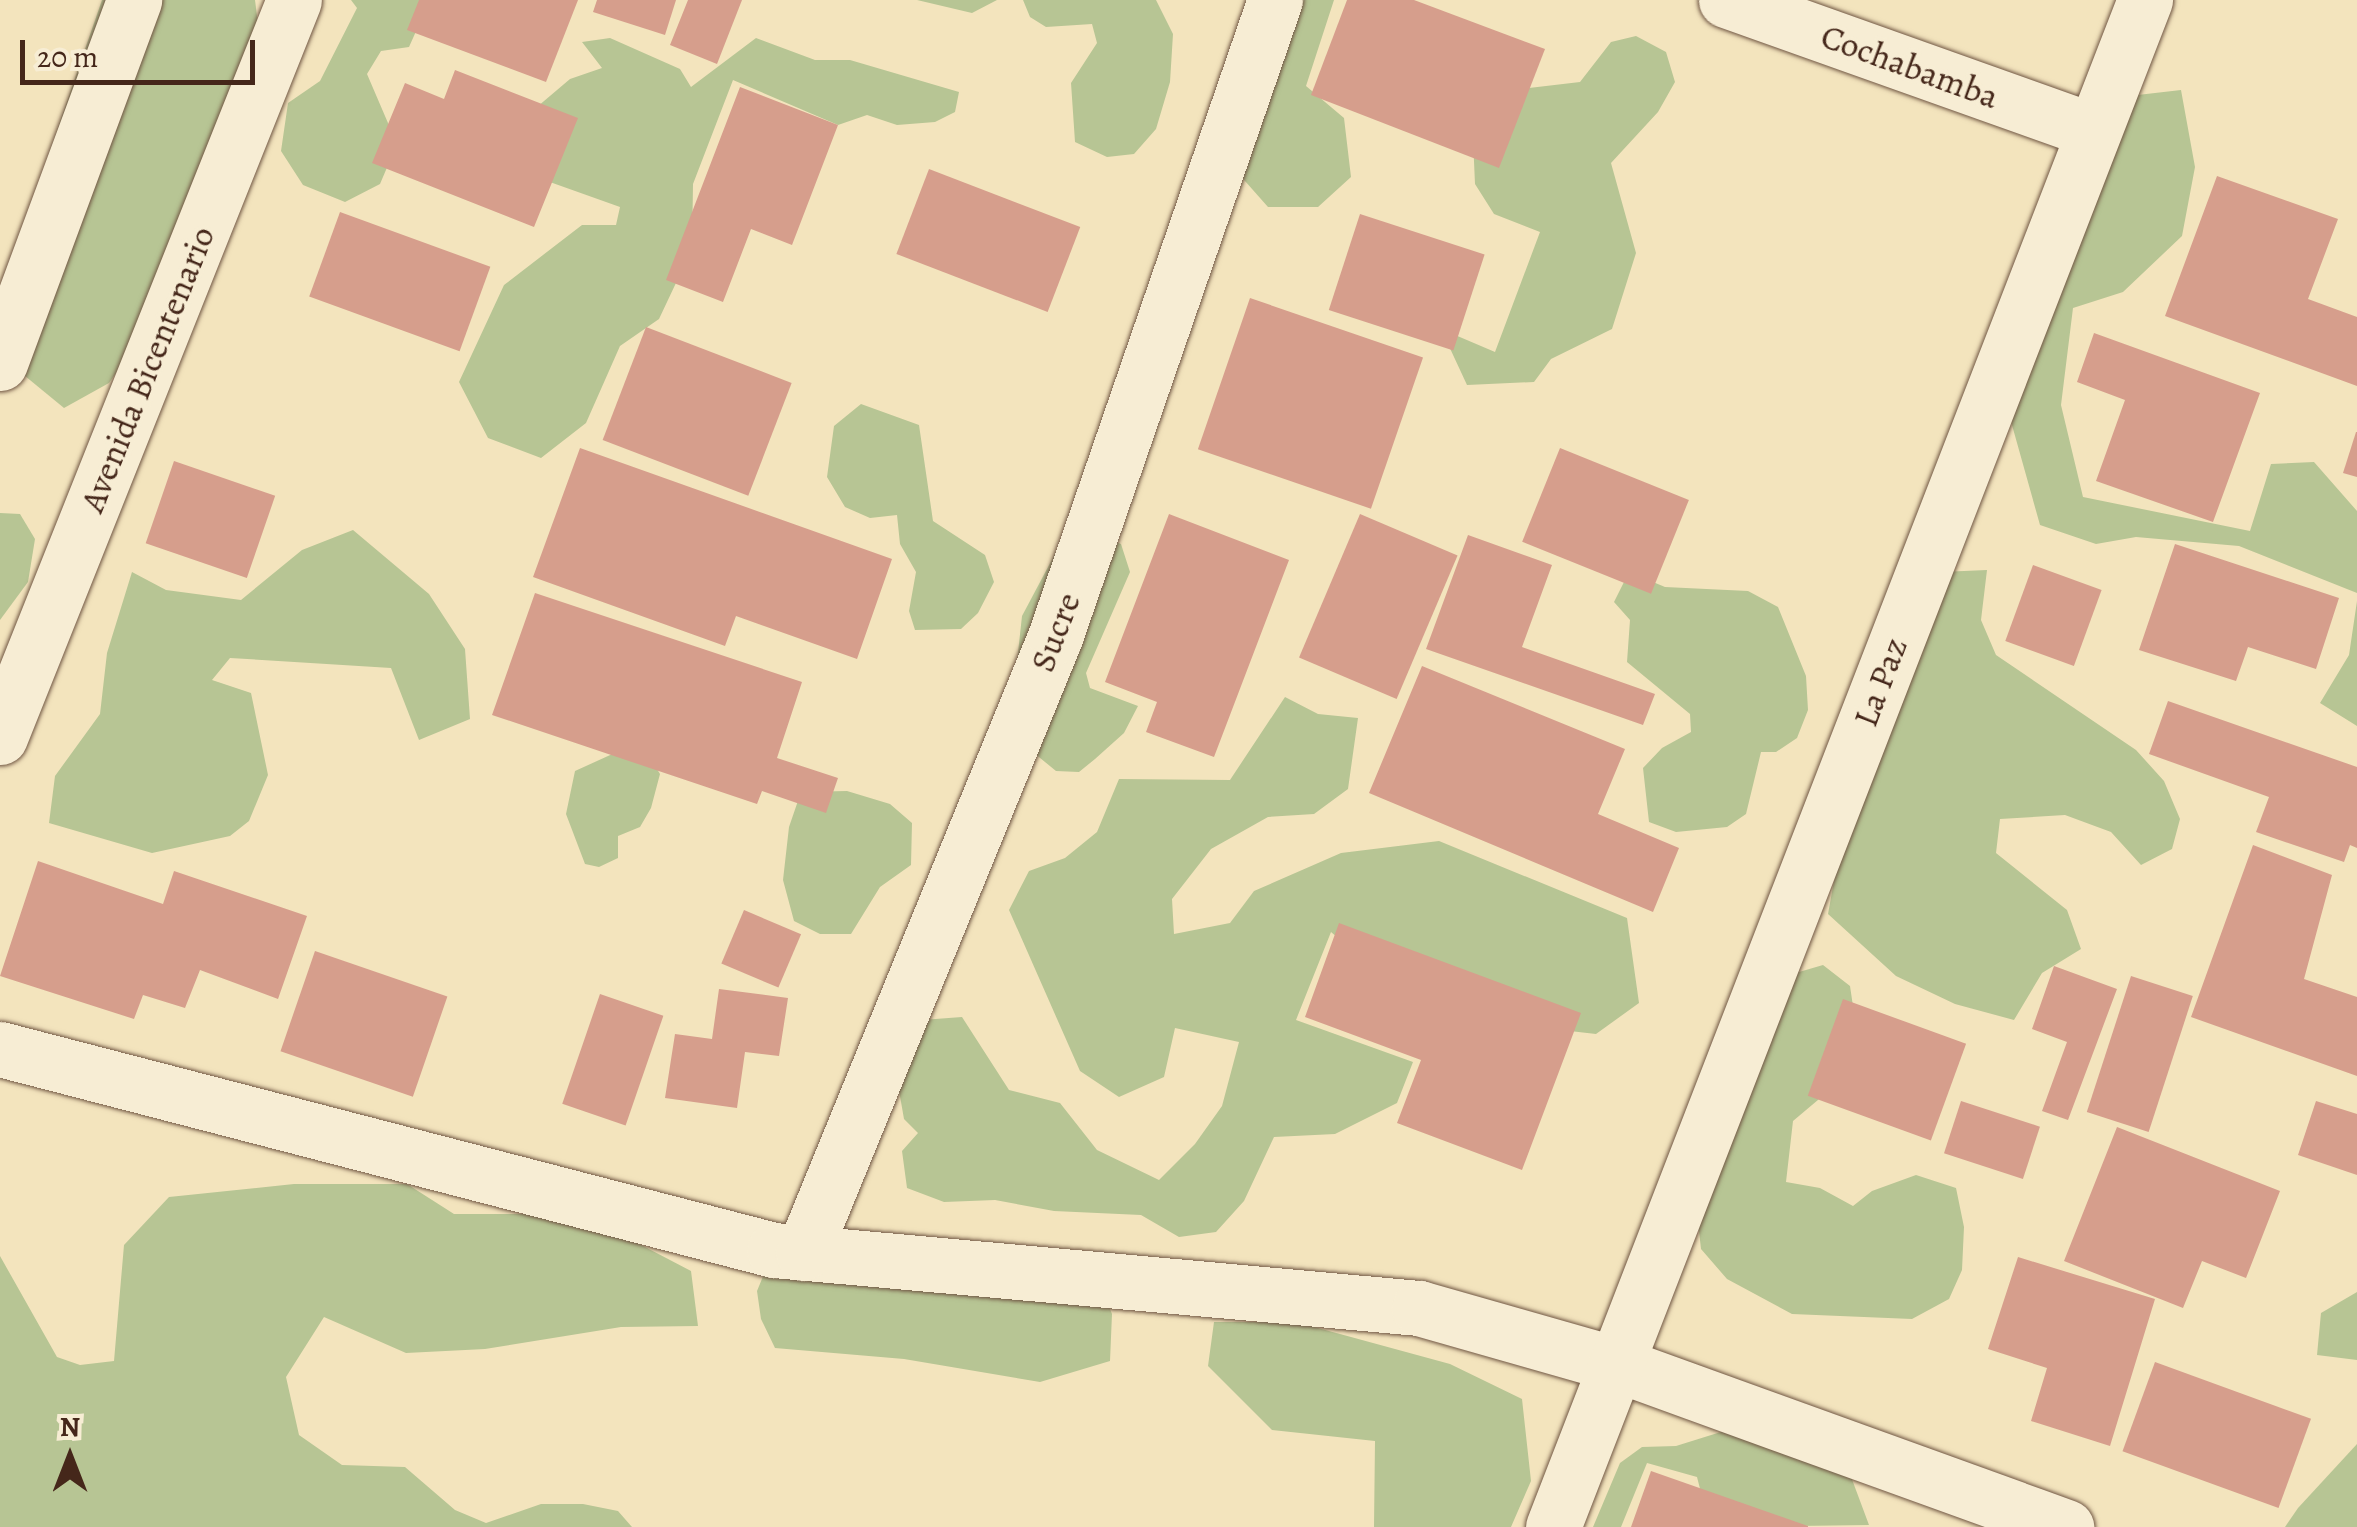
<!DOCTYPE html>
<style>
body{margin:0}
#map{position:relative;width:2357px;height:1527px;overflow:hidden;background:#f3e4bd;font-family:Alegreya,serif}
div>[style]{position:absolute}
.green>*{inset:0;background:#b7c594}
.building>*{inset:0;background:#d69e8c;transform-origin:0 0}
.roads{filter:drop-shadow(0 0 2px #705643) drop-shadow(0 0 2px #705643)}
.minor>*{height:55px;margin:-27.5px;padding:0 27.5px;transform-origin:27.5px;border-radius:27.5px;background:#f7edd4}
.tertiary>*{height:55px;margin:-27.5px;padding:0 27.5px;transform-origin:27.5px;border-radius:27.5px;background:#f7edd4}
span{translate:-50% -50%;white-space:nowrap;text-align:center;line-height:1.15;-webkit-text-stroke:8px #f7edd4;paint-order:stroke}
.street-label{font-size:35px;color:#45271a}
.north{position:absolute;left:20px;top:1407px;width:100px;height:100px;-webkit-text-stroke:8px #f7edd4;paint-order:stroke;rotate:0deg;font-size:28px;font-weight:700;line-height:40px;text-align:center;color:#45271a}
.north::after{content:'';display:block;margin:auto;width:35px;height:45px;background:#45271a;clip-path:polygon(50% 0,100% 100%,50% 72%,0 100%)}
.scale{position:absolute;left:20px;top:40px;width:235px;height:45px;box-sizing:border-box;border:5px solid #45271a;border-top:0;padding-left:12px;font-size:30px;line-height:35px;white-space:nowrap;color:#45271a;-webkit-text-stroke:8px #f7edd4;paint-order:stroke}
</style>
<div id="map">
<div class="green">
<div style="clip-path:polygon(102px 0,255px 0,260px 40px,151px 323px,109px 383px,64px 408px,25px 376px,15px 327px,34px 197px)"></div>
<div style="clip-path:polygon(351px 0,430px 0,409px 47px,381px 51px,367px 74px,397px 144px,380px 184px,345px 202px,303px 185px,281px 151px,288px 103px,320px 81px,357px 8px)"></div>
<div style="clip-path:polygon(917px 0,997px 0,972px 13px)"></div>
<div style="clip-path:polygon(1023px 0,1156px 0,1173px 34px,1170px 82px,1156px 129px,1134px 154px,1107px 157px,1075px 142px,1071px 83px,1097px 43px,1092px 24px,1046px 27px,1030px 17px)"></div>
<div style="clip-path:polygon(1278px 0,1334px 0,1306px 86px,1344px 118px,1351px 177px,1318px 207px,1268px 207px,1237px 172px)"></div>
<div style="clip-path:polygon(1636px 36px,1666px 52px,1675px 82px,1658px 112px,1611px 163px,1636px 253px,1612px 329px,1551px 359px,1534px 382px,1467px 385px,1441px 329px,1495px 352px,1540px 232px,1494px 214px,1475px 184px,1473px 139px,1529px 88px,1580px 82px,1611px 42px)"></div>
<div style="clip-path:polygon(610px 38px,680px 69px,691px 87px,756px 38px,815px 60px,850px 60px,959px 92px,955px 112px,935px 122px,897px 125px,867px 115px,838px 125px,733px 80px,693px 184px,692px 249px,659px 319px,620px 346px,586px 423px,541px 458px,488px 438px,459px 382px,504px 285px,582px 225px,616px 225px,620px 207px,533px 176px,524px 118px,570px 79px,602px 68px,582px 42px)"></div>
<div style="clip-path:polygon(2181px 90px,2195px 167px,2182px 236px,2123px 292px,2073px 308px,2061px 405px,2083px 497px,2250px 531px,2271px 464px,2314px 462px,2357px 511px,2357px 593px,2239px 546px,2136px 537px,2096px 544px,2040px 525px,2003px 393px,2129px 96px)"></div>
<div style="clip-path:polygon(861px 404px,919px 425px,933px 521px,985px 555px,994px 582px,978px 613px,961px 629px,915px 630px,909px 611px,916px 572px,900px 544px,897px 515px,870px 518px,845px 507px,827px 477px,834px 426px)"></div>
<div style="clip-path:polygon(0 513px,20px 514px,35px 539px,28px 582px,0 620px)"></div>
<div style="clip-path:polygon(353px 530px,429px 594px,465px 649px,470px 719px,419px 740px,391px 668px,230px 658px,212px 680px,251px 693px,268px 775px,249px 821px,230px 836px,152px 853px,49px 823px,55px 776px,100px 714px,107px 653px,132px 572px,166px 590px,241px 600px,302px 550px)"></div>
<div style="clip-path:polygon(1091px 533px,1121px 544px,1130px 572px,1086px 673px,1090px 688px,1138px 706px,1124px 733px,1095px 759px,1079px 772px,1056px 771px,1034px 753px,1016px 671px,1022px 616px,1056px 552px)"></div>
<div style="clip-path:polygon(1987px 570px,1981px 620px,1996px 655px,2136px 750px,2164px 781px,2180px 819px,2172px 849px,2141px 865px,2111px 832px,2065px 815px,2000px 819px,1996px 853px,2067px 910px,2081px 949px,2042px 973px,2014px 1020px,1955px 1004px,1896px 976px,1828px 914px,1854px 771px,1941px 572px)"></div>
<div style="clip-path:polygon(1629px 572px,1665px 587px,1748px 591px,1778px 607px,1806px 676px,1808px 710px,1797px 738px,1776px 752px,1761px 752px,1746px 814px,1727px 827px,1676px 832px,1649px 822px,1643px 768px,1662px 748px,1691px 732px,1690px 714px,1627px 662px,1630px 620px,1614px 602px)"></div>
<div style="clip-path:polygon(2357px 601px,2357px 726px,2320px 703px,2349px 655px)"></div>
<div style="clip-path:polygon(1285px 697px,1318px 714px,1358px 718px,1348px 789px,1314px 814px,1268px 817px,1211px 849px,1172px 899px,1174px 934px,1230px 923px,1254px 891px,1341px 853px,1439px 841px,1627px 918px,1639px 1003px,1596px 1034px,1526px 1026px,1363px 959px,1331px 932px,1296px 1020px,1413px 1062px,1397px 1103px,1335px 1134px,1274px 1137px,1244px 1201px,1216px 1232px,1179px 1237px,1141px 1215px,1054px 1211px,995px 1200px,944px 1202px,907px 1188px,902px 1151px,918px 1133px,904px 1119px,894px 1062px,922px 1020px,962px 1017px,1009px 1090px,1060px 1103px,1097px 1150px,1159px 1180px,1195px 1144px,1222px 1106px,1239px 1042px,1175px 1028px,1164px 1077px,1119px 1097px,1080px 1071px,1009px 910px,1029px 871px,1065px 858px,1097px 832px,1119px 779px,1230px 780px)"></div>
<div style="clip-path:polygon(630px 746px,644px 748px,660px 774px,651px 808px,640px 827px,618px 836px,618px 858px,599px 867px,585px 864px,566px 814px,575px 771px)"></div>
<div style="clip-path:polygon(847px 791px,890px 804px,912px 823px,911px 865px,880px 887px,851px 934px,820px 934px,794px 921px,783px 880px,789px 827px,801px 792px)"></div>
<div style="clip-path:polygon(1823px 965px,1850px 986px,1857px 1033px,1831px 1089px,1793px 1121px,1786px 1182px,1820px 1188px,1853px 1206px,1872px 1191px,1916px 1175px,1956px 1188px,1964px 1227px,1962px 1270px,1949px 1299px,1912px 1319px,1792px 1314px,1727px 1279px,1701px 1249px,1696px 1204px,1782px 977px)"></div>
<div style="clip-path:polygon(294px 1184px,407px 1184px,454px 1214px,582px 1214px,691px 1271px,698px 1326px,621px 1327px,485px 1349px,406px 1353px,324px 1317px,286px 1377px,299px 1435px,342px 1465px,405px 1467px,455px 1510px,486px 1523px,541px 1504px,583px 1504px,618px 1511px,632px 1527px,0 1527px,0 1256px,57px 1357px,80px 1365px,114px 1361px,124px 1245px,169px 1197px)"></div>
<div style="clip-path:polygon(774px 1250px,1098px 1279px,1112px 1314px,1110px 1361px,1040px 1382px,904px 1359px,775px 1348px,761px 1319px,757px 1291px)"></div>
<div style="clip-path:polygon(2357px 1292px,2357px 1360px,2317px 1355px,2321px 1313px)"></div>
<div style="clip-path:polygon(1214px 1322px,1296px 1322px,1450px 1364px,1522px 1399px,1531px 1481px,1511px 1527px,1374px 1527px,1375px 1441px,1272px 1430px,1208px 1366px)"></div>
<div style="clip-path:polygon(1740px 1426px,1850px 1474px,1869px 1525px,1725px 1527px,1708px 1520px,1697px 1477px,1647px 1463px,1621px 1527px,1593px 1527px,1620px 1463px,1642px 1447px,1676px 1446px)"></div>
<div style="clip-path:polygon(2357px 1444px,2357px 1527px,2285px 1527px,2298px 1508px)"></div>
</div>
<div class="building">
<div style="clip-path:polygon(419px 0,578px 0,546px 82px,407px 30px)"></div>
<div style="clip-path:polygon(597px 0,676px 0,665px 35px,593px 12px)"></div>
<div style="clip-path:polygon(688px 0,742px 0,717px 64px,670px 45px)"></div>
<div style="clip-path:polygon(1347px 0,1414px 0,1545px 49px,1499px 168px,1311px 95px)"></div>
<div style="clip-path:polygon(455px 70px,578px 118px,534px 227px,372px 163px,405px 83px,444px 99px)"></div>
<div style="clip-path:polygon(740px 87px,838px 125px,792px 245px,751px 229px,723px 302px,666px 280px)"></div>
<div style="left:929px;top:169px;width:162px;height:91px;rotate:21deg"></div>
<div style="clip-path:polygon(2217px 176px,2338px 219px,2308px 299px,2357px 317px,2357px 386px,2165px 316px)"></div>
<div style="left:340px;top:212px;width:160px;height:90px;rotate:20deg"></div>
<div style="left:1360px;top:214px;width:131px;height:101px;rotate:18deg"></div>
<div style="left:1250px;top:298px;width:183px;height:160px;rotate:19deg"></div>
<div style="left:646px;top:327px;width:156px;height:121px;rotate:21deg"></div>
<div style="clip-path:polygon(2094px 333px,2260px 393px,2213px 522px,2096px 481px,2125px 400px,2077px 382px)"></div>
<div style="clip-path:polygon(2356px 432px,2357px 432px,2357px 477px,2343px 473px)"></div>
<div style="clip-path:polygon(580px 448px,892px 559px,857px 659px,736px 616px,725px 646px,533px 577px)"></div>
<div style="left:1560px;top:448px;width:139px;height:101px;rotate:22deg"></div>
<div style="left:174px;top:461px;width:107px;height:87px;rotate:19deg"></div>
<div style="clip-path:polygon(1169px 514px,1289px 560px,1214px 757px,1146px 732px,1157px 702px,1105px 682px)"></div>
<div style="left:1360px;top:514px;width:106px;height:156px;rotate:23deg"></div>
<div style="clip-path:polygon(1468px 535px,1552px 565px,1522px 647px,1655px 694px,1643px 725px,1426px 649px)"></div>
<div style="clip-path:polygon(2175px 544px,2339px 598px,2316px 669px,2248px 647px,2236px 681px,2139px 650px)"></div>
<div style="left:2033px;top:565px;width:73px;height:81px;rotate:20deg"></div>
<div style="clip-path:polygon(535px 593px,802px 682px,777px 758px,838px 778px,826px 813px,762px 791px,757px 804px,492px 715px)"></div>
<div style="clip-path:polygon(1422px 666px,1625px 749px,1598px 814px,1679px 848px,1653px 912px,1369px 793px)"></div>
<div style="clip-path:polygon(2168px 701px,2357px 767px,2357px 848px,2350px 845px,2344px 862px,2256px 832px,2269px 797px,2149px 754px)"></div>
<div style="clip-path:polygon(2253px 845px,2332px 875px,2304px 979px,2357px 997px,2357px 1076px,2191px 1017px)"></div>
<div style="clip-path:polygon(38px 861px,163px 904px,174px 871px,307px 916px,278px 999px,200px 970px,185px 1008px,143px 995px,134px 1019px,0 976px)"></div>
<div style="left:744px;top:910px;width:62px;height:58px;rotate:23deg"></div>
<div style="clip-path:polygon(1339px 923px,1581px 1013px,1522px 1170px,1397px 1123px,1421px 1060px,1305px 1017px)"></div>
<div style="left:315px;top:951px;width:140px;height:106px;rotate:19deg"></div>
<div style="clip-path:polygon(2054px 966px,2117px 989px,2068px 1120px,2042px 1111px,2067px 1042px,2032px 1029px)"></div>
<div style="left:2131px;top:976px;width:65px;height:143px;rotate:18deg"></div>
<div style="clip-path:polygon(719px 989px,788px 998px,779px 1056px,745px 1052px,737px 1108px,665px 1098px,675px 1034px,712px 1039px)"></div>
<div style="left:600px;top:994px;width:67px;height:116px;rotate:19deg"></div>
<div style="left:1843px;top:999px;width:131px;height:103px;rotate:20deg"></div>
<div style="left:1961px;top:1101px;width:83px;height:55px;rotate:18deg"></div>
<div style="clip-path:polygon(2316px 1101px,2357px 1114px,2357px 1175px,2298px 1155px)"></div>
<div style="clip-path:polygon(2117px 1127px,2280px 1191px,2246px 1278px,2202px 1261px,2183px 1308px,2064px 1261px)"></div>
<div style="clip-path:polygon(2018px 1257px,2155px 1299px,2110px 1446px,2031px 1421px,2047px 1368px,1988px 1349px)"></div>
<div style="left:2155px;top:1362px;width:166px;height:95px;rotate:20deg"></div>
<div style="clip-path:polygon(1651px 1471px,1808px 1526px,1808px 1527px,1631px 1527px)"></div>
</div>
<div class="roads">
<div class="minor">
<div style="left:1726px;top:0;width:390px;rotate:19.6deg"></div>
<div style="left:0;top:1049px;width:800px;rotate:14.56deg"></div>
<div style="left:774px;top:1250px;width:648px;rotate:5.14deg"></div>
<div style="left:1419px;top:1308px;width:205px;rotate:15.9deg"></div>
<div style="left:1616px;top:1364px;width:479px;rotate:19.9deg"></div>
<div style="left:803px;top:1253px;width:666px;rotate:-67.75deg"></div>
<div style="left:1055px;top:637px;width:674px;rotate:-70.95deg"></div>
<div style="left:1553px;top:1527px;width:1638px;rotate:-68.81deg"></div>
</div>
<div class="tertiary">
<div style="left:0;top:363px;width:387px;rotate:-69.7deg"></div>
<div style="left:0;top:737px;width:793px;rotate:-68.25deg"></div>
</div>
</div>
<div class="street-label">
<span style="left:1910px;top:66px;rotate:20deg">Cochabamba</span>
<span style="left:147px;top:369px;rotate:-68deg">Avenida Bicentenario</span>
<span style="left:1055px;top:632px;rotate:-69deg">Sucre</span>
<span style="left:1880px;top:682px;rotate:-69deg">La Paz</span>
</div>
<div class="north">N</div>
<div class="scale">20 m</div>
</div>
